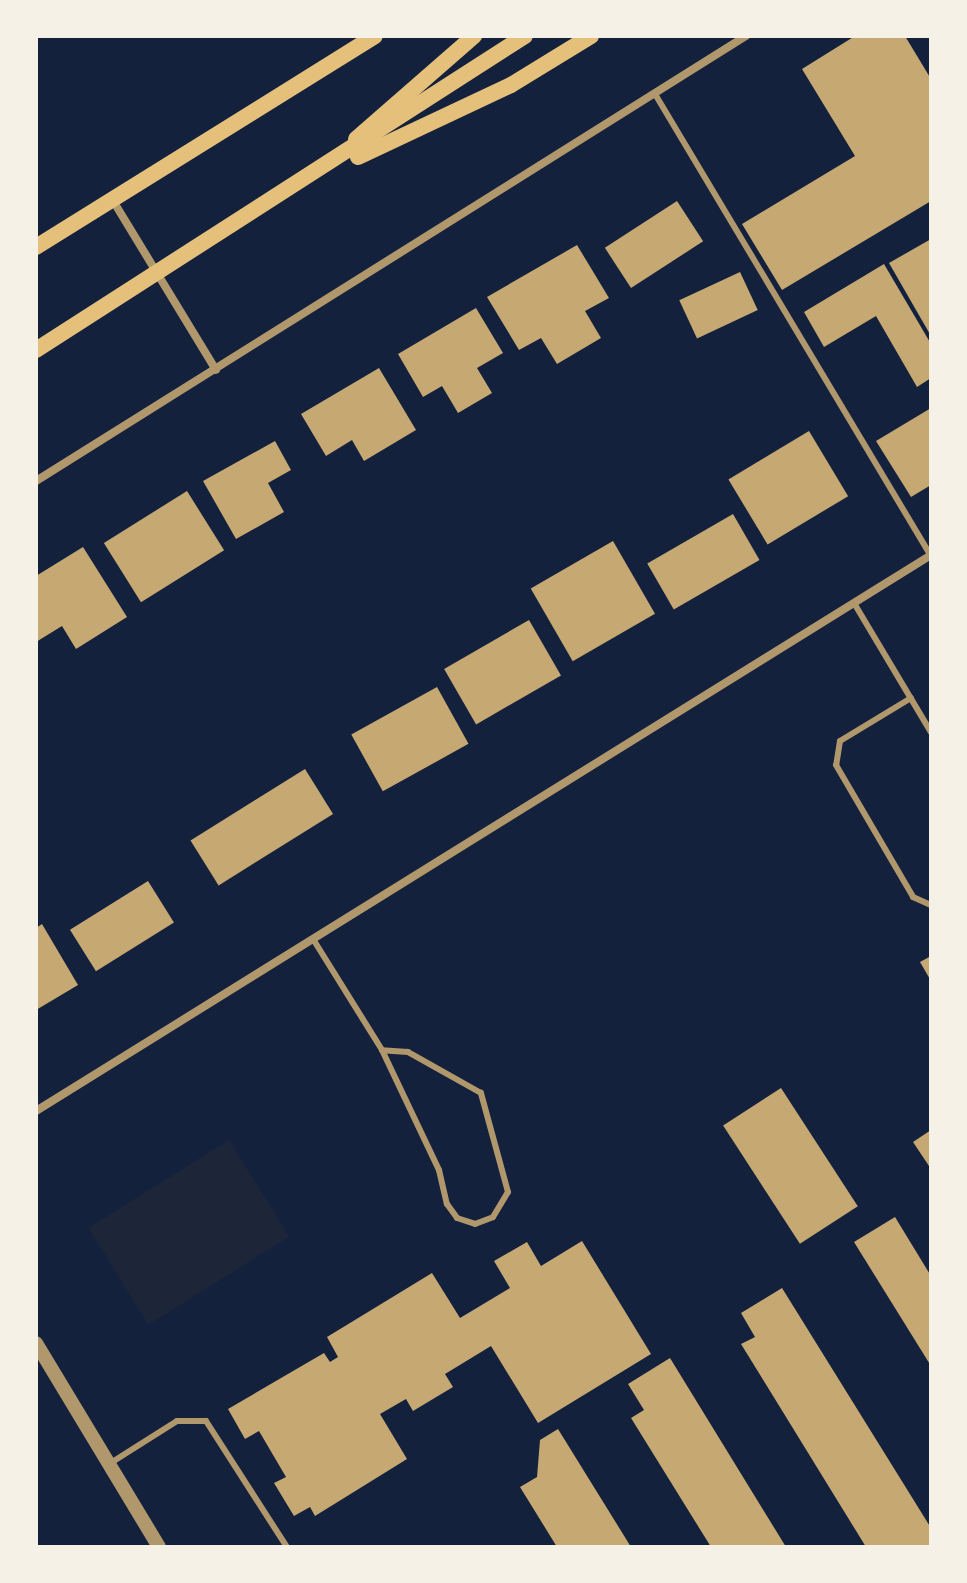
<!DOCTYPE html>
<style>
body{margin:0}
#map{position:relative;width:967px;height:1583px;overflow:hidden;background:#14213d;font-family:Rubik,sans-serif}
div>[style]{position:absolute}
.green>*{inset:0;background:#1d2539;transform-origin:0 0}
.building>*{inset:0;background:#c6a872;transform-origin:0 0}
.service>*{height:6px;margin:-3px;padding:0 3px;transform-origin:3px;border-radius:3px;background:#b1986c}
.minor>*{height:8px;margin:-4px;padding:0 4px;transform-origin:4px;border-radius:4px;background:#b1986c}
.tertiary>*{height:14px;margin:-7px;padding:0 7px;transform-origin:7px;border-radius:7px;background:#b1986c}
.secondary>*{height:16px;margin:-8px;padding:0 8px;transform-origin:8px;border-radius:8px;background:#e5c07b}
span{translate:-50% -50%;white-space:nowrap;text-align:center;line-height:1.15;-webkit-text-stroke:8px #f6f1e7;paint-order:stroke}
.frame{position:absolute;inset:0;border:38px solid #f6f1e7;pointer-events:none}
</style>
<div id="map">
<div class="green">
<div style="left:229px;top:1140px;width:114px;height:166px;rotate:58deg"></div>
</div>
<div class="building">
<div style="clip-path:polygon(855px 36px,905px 36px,931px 79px,931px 201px,782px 290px,742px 224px,855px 156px,802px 69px)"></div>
<div style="left:677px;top:201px;width:48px;height:86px;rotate:57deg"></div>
<div style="clip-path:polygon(931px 239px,931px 336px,889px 263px)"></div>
<div style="clip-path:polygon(577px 245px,609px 298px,585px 311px,601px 338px,557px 364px,541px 338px,519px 350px,487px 297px)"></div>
<div style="clip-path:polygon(884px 264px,931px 344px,931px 378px,917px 387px,876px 316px,824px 347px,804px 312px)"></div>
<div style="left:740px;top:272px;width:42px;height:67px;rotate:65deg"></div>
<div style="clip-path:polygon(476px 308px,503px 353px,477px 368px,492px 393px,458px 413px,442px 386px,423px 397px,398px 354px)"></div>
<div style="clip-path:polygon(379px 368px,416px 430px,364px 461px,352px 440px,326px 456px,301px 414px)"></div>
<div style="clip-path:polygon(931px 408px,931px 485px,911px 497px,876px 441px)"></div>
<div style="left:809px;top:431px;width:76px;height:94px;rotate:59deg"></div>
<div style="clip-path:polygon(275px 441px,291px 470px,268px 483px,284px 512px,236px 539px,203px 481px)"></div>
<div style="left:187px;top:491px;width:70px;height:98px;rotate:58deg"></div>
<div style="left:733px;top:514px;width:53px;height:99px;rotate:60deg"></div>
<div style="left:613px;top:541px;width:84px;height:95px;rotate:60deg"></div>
<div style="clip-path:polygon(83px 547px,127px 617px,76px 649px,62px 626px,36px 642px,36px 576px)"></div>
<div style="left:529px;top:620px;width:64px;height:98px;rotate:60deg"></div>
<div style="left:437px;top:687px;width:65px;height:98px;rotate:61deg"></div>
<div style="left:305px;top:769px;width:53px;height:135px;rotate:58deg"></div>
<div style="left:148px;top:881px;width:49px;height:92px;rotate:58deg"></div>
<div style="clip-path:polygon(42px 924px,78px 985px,36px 1010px,36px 928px)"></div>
<div style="clip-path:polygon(931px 956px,931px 981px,920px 962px)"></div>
<div style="left:781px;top:1088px;width:141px;height:69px;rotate:57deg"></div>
<div style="clip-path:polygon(931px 1130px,931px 1169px,913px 1142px)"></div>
<div style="clip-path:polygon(895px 1217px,931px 1276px,931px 1366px,854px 1242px)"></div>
<div style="clip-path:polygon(582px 1241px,651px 1354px,538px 1423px,491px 1346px,445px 1374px,453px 1387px,413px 1411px,406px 1399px,380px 1414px,407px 1459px,315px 1516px,310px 1507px,294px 1516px,274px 1483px,286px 1477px,259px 1431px,245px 1439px,228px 1409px,324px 1353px,330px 1362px,338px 1357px,327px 1337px,432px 1273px,460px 1318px,510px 1288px,494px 1261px,527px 1242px,541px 1266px)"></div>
<div style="clip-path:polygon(782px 1288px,931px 1528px,931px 1547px,866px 1547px,741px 1344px,755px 1337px,741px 1313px)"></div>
<div style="clip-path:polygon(670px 1358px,786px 1547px,711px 1547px,631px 1418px,644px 1410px,628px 1384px)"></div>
<div style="clip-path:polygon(558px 1429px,631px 1547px,557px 1547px,520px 1487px,537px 1477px,540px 1440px)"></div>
</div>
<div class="service">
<div style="left:655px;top:94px;width:538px;rotate:59.15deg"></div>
<div style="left:854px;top:603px;width:150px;rotate:59.2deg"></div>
<div style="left:911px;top:698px;width:83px;rotate:148.8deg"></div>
<div style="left:840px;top:741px;width:24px;rotate:99deg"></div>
<div style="left:836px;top:765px;width:153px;rotate:59.7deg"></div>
<div style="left:913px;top:897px;width:20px;rotate:24deg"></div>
<div style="left:313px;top:939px;width:131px;rotate:58.1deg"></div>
<div style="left:382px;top:1050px;width:133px;rotate:64.6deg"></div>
<div style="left:439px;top:1170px;width:35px;rotate:77deg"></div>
<div style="left:447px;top:1204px;width:17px;rotate:54deg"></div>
<div style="left:457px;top:1218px;width:19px;rotate:18deg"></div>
<div style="left:475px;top:1224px;width:19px;rotate:-21deg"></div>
<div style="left:493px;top:1217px;width:29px;rotate:-59deg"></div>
<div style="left:508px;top:1192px;width:103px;rotate:-105.3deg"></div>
<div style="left:481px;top:1093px;width:84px;rotate:-150.7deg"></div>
<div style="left:408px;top:1052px;width:26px;rotate:-176deg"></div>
<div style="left:109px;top:1464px;width:80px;rotate:-32.3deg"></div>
<div style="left:177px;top:1421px;width:29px"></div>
<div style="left:206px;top:1421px;width:150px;rotate:57.3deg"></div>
</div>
<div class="minor">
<div style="left:112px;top:199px;width:200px;rotate:58.7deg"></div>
<div style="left:36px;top:481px;width:838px;rotate:-32.08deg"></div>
<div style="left:36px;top:1111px;width:1054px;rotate:-31.85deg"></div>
</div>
<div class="tertiary">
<div style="left:36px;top:1343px;width:238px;rotate:58.9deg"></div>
</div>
<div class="secondary">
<div style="left:356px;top:139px;width:157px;rotate:-41.1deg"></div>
<div style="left:358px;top:157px;width:169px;rotate:-25.2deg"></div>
<div style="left:511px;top:85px;width:94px;rotate:-31.5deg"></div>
<div style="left:36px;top:247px;width:399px;rotate:-31.9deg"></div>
<div style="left:36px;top:350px;width:581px;rotate:-32.71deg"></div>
</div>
<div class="frame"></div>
</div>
